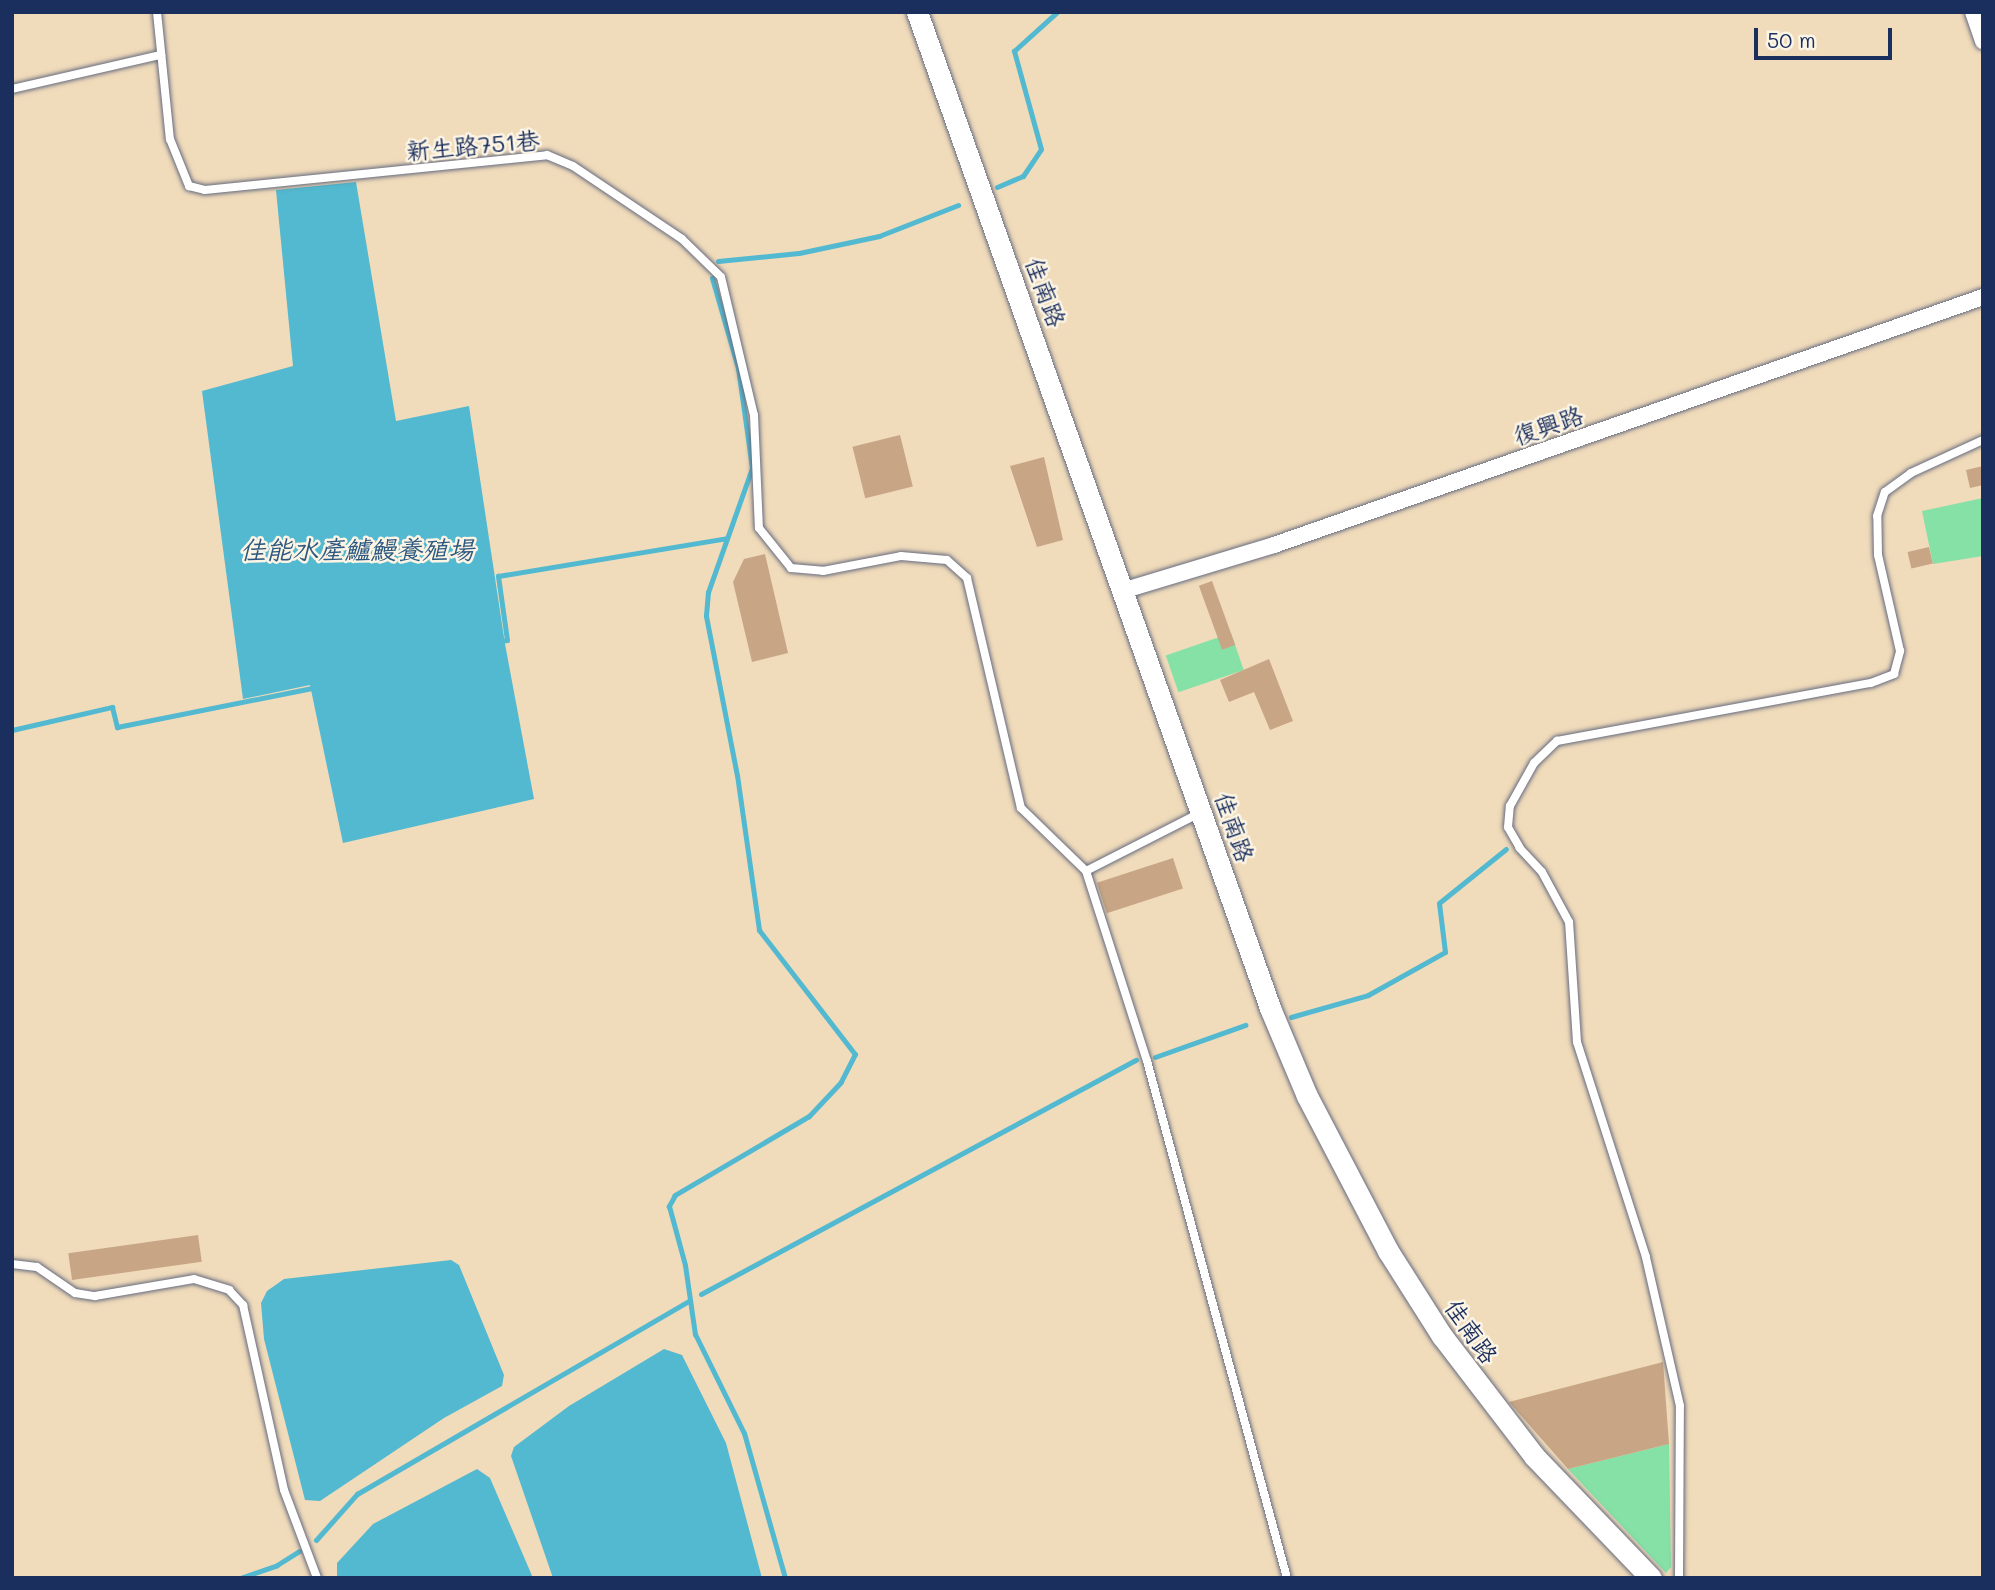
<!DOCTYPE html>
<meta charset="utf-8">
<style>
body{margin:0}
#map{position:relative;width:1995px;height:1590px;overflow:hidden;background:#f0dbbb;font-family:Mali,"LXGW WenKai TC",sans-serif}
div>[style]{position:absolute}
.green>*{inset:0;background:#86e1a7;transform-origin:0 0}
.water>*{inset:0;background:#52b9d0}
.stream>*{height:5px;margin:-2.5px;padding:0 2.5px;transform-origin:2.5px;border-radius:2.5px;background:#52b9d0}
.building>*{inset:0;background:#c8a685;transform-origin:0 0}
.roads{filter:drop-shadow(0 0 2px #666b7f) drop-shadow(0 0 2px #666b7f)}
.service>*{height:8px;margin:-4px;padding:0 4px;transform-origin:4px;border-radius:4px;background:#fff}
.minor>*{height:16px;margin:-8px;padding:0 8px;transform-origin:8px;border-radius:8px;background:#fff}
.tertiary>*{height:21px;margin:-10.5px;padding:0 10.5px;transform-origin:10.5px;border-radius:10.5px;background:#fff}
span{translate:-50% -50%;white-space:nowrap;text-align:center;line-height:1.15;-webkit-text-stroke:5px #fcf5e5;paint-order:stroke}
.street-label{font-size:24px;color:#1b2f5e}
.water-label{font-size:26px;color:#2c5880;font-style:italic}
.frame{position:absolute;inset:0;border:14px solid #1b2f5e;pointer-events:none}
.scale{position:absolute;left:1754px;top:28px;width:138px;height:32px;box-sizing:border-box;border:4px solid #1b2f5e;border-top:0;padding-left:9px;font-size:21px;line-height:24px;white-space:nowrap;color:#1b2f5e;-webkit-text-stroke:5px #fcf5e5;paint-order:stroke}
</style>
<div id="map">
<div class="green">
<div style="clip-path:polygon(1983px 498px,1983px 556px,1933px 564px,1922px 511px)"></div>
<div style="left:1231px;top:633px;width:39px;height:69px;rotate:71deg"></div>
<div style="clip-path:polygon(1669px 1444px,1671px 1567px,1666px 1573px,1568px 1469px)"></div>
</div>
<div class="water">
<div style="clip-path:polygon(356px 182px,396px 421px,469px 406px,505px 644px,534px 799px,343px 843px,310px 685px,243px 699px,202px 391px,293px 366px,276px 190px)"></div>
<div style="clip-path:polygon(451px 1260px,459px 1265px,504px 1375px,502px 1386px,444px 1418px,320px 1501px,305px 1500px,264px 1339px,261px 1303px,267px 1291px,284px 1279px)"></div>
<div style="clip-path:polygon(664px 1349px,682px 1355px,726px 1443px,762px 1578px,553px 1578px,511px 1456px,514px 1447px,569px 1406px)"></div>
<div style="clip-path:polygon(477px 1469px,490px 1478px,533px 1578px,337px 1578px,337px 1563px,373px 1524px)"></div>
</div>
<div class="stream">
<div style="left:997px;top:187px;width:28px;rotate:-23deg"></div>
<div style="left:1023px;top:176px;width:32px;rotate:-56deg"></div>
<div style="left:1041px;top:149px;width:102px;rotate:-105.4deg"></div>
<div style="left:1014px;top:51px;width:58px;rotate:-42.2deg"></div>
<div style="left:718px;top:261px;width:81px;rotate:-5.6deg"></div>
<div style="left:799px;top:253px;width:82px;rotate:-12deg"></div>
<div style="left:879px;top:236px;width:85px;rotate:-21.4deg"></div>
<div style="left:712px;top:278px;width:94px;rotate:73.9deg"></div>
<div style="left:738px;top:368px;width:101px;rotate:82deg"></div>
<div style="left:752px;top:468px;width:132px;rotate:109.5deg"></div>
<div style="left:708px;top:592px;width:24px;rotate:95deg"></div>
<div style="left:706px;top:616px;width:162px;rotate:79deg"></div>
<div style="left:737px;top:775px;width:157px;rotate:81.9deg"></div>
<div style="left:759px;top:930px;width:157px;rotate:52.3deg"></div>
<div style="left:855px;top:1054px;width:31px;rotate:117deg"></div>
<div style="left:841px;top:1082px;width:47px;rotate:133.3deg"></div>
<div style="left:809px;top:1116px;width:156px;rotate:149.5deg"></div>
<div style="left:675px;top:1195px;width:13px;rotate:119deg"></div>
<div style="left:669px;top:1206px;width:61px;rotate:74.8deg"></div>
<div style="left:685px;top:1265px;width:70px;rotate:81.8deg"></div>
<div style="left:695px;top:1334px;width:110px;rotate:63.7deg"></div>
<div style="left:744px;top:1433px;width:151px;rotate:74.2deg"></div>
<div style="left:500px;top:641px;width:7px;rotate:-8deg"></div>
<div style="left:507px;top:640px;width:65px;rotate:-98deg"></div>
<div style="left:498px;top:576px;width:232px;rotate:-9.4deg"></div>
<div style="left:12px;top:730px;width:103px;rotate:-13deg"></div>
<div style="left:112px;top:707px;width:21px;rotate:76deg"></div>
<div style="left:117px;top:727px;width:204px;rotate:-11.3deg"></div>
<div style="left:1291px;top:1017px;width:80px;rotate:-15.9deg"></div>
<div style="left:1368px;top:995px;width:88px;rotate:-29.2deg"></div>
<div style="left:1445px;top:952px;width:49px;rotate:-97deg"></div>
<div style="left:1439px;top:903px;width:86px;rotate:-38.9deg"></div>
<div style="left:1155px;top:1057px;width:96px;rotate:-19.6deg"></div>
<div style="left:701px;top:1294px;width:494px;rotate:-28.3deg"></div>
<div style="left:316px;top:1540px;width:62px;rotate:-48.3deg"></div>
<div style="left:357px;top:1494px;width:383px;rotate:-30.2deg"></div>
<div style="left:240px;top:1578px;width:39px;rotate:-19deg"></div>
<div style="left:277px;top:1565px;width:26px;rotate:-32deg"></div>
</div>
<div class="building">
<div style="left:900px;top:435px;width:53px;height:49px;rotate:76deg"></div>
<div style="clip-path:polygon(1044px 457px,1063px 540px,1037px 547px,1010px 466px)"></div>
<div style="clip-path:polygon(1983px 466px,1983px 485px,1970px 488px,1966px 470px)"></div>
<div style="left:1929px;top:547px;width:17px;height:22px;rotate:77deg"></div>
<div style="clip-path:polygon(765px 554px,788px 653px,752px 662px,733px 582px,744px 559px)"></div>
<div style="left:1212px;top:581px;width:68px;height:14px;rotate:70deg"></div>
<div style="clip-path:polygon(1269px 659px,1293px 721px,1270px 730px,1254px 692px,1229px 702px,1220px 680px)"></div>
<div style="left:1173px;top:858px;width:32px;height:80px;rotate:72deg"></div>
<div style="left:198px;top:1235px;width:27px;height:131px;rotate:82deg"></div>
<div style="clip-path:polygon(1663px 1362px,1669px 1444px,1568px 1469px,1509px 1402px)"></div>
</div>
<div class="roads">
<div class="service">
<div style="left:157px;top:12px;width:128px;rotate:84.2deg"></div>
<div style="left:170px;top:139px;width:51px;rotate:68deg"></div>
<div style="left:189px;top:186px;width:16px;rotate:14deg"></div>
<div style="left:205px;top:190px;width:344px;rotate:-5.8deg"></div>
<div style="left:547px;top:155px;width:28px;rotate:23deg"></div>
<div style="left:573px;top:166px;width:131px;rotate:33.8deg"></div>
<div style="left:682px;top:239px;width:54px;rotate:44.3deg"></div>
<div style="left:721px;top:277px;width:142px;rotate:76.6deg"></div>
<div style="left:754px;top:415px;width:113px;rotate:87.5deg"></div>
<div style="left:759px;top:528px;width:51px;rotate:51.3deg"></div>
<div style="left:791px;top:568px;width:32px;rotate:5deg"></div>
<div style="left:823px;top:571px;width:79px;rotate:-10.9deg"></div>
<div style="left:901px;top:556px;width:46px;rotate:5deg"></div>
<div style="left:947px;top:560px;width:27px;rotate:42deg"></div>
<div style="left:967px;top:578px;width:236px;rotate:76.8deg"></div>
<div style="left:1021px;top:808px;width:91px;rotate:44.1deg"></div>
<div style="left:1086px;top:871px;width:200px;rotate:72.2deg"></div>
<div style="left:1147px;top:1061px;width:536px;rotate:74.85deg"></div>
<div style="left:12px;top:89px;width:153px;rotate:-12.9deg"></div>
<div style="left:1086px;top:871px;width:128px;rotate:-27deg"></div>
<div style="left:12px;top:1264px;width:25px;rotate:7deg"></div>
<div style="left:37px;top:1267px;width:46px;rotate:34.4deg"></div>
<div style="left:75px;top:1293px;width:20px;rotate:9deg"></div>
<div style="left:95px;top:1296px;width:100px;rotate:-9.7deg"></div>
<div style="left:194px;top:1279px;width:37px;rotate:17deg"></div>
<div style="left:229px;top:1290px;width:21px;rotate:47deg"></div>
<div style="left:243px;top:1305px;width:189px;rotate:77.5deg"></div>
<div style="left:284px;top:1490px;width:94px;rotate:69.4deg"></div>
<div style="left:1679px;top:1578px;width:172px;rotate:-89.7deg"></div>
<div style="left:1680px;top:1406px;width:153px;rotate:-102.9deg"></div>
<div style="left:1646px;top:1257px;width:226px;rotate:-107.8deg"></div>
<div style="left:1577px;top:1042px;width:120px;rotate:-93.8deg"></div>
<div style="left:1569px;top:922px;width:57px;rotate:-118.4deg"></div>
<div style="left:1542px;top:872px;width:33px;rotate:-133deg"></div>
<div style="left:1520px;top:848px;width:24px;rotate:-120deg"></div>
<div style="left:1508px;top:827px;width:21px;rotate:-85deg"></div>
<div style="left:1510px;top:806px;width:49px;rotate:-60.8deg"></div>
<div style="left:1534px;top:763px;width:32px;rotate:-44deg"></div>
<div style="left:1557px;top:741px;width:319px;rotate:-10.5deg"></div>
<div style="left:1871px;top:683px;width:25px;rotate:-21deg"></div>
<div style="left:1894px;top:674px;width:24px;rotate:-75deg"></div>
<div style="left:1900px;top:651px;width:98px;rotate:-102.9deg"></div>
<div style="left:1878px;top:555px;width:39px;rotate:-91deg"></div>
<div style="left:1877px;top:516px;width:25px;rotate:-72deg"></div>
<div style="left:1885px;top:492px;width:32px;rotate:-36deg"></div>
<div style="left:1911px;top:473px;width:79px;rotate:-24.6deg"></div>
</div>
<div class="minor">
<div style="left:1973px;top:12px;width:31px;rotate:71deg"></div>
<div style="left:1125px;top:590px;width:156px;rotate:-16.8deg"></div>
<div style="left:1274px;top:545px;width:751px;rotate:-19.28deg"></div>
</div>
<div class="tertiary">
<div style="left:917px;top:12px;width:1057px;rotate:70.48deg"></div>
<div style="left:1270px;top:1008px;width:95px;rotate:67.2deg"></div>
<div style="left:1307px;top:1096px;width:175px;rotate:62.4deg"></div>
<div style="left:1388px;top:1251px;width:101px;rotate:57.6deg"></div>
<div style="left:1442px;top:1336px;width:151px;rotate:52.5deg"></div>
<div style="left:1534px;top:1456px;width:169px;rotate:46.2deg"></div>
</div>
</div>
<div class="street-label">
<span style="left:473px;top:145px;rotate:-5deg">新生路751巷</span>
<span style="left:1046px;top:292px;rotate:70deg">佳南路</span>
<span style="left:1548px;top:425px;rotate:-19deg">復興路</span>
<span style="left:1235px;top:827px;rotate:71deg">佳南路</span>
<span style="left:1472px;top:1331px;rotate:55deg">佳南路</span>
</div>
<div class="water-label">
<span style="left:357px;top:550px">佳能水産鱸鰻養殖場</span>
</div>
<div class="frame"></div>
<div class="scale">50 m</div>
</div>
